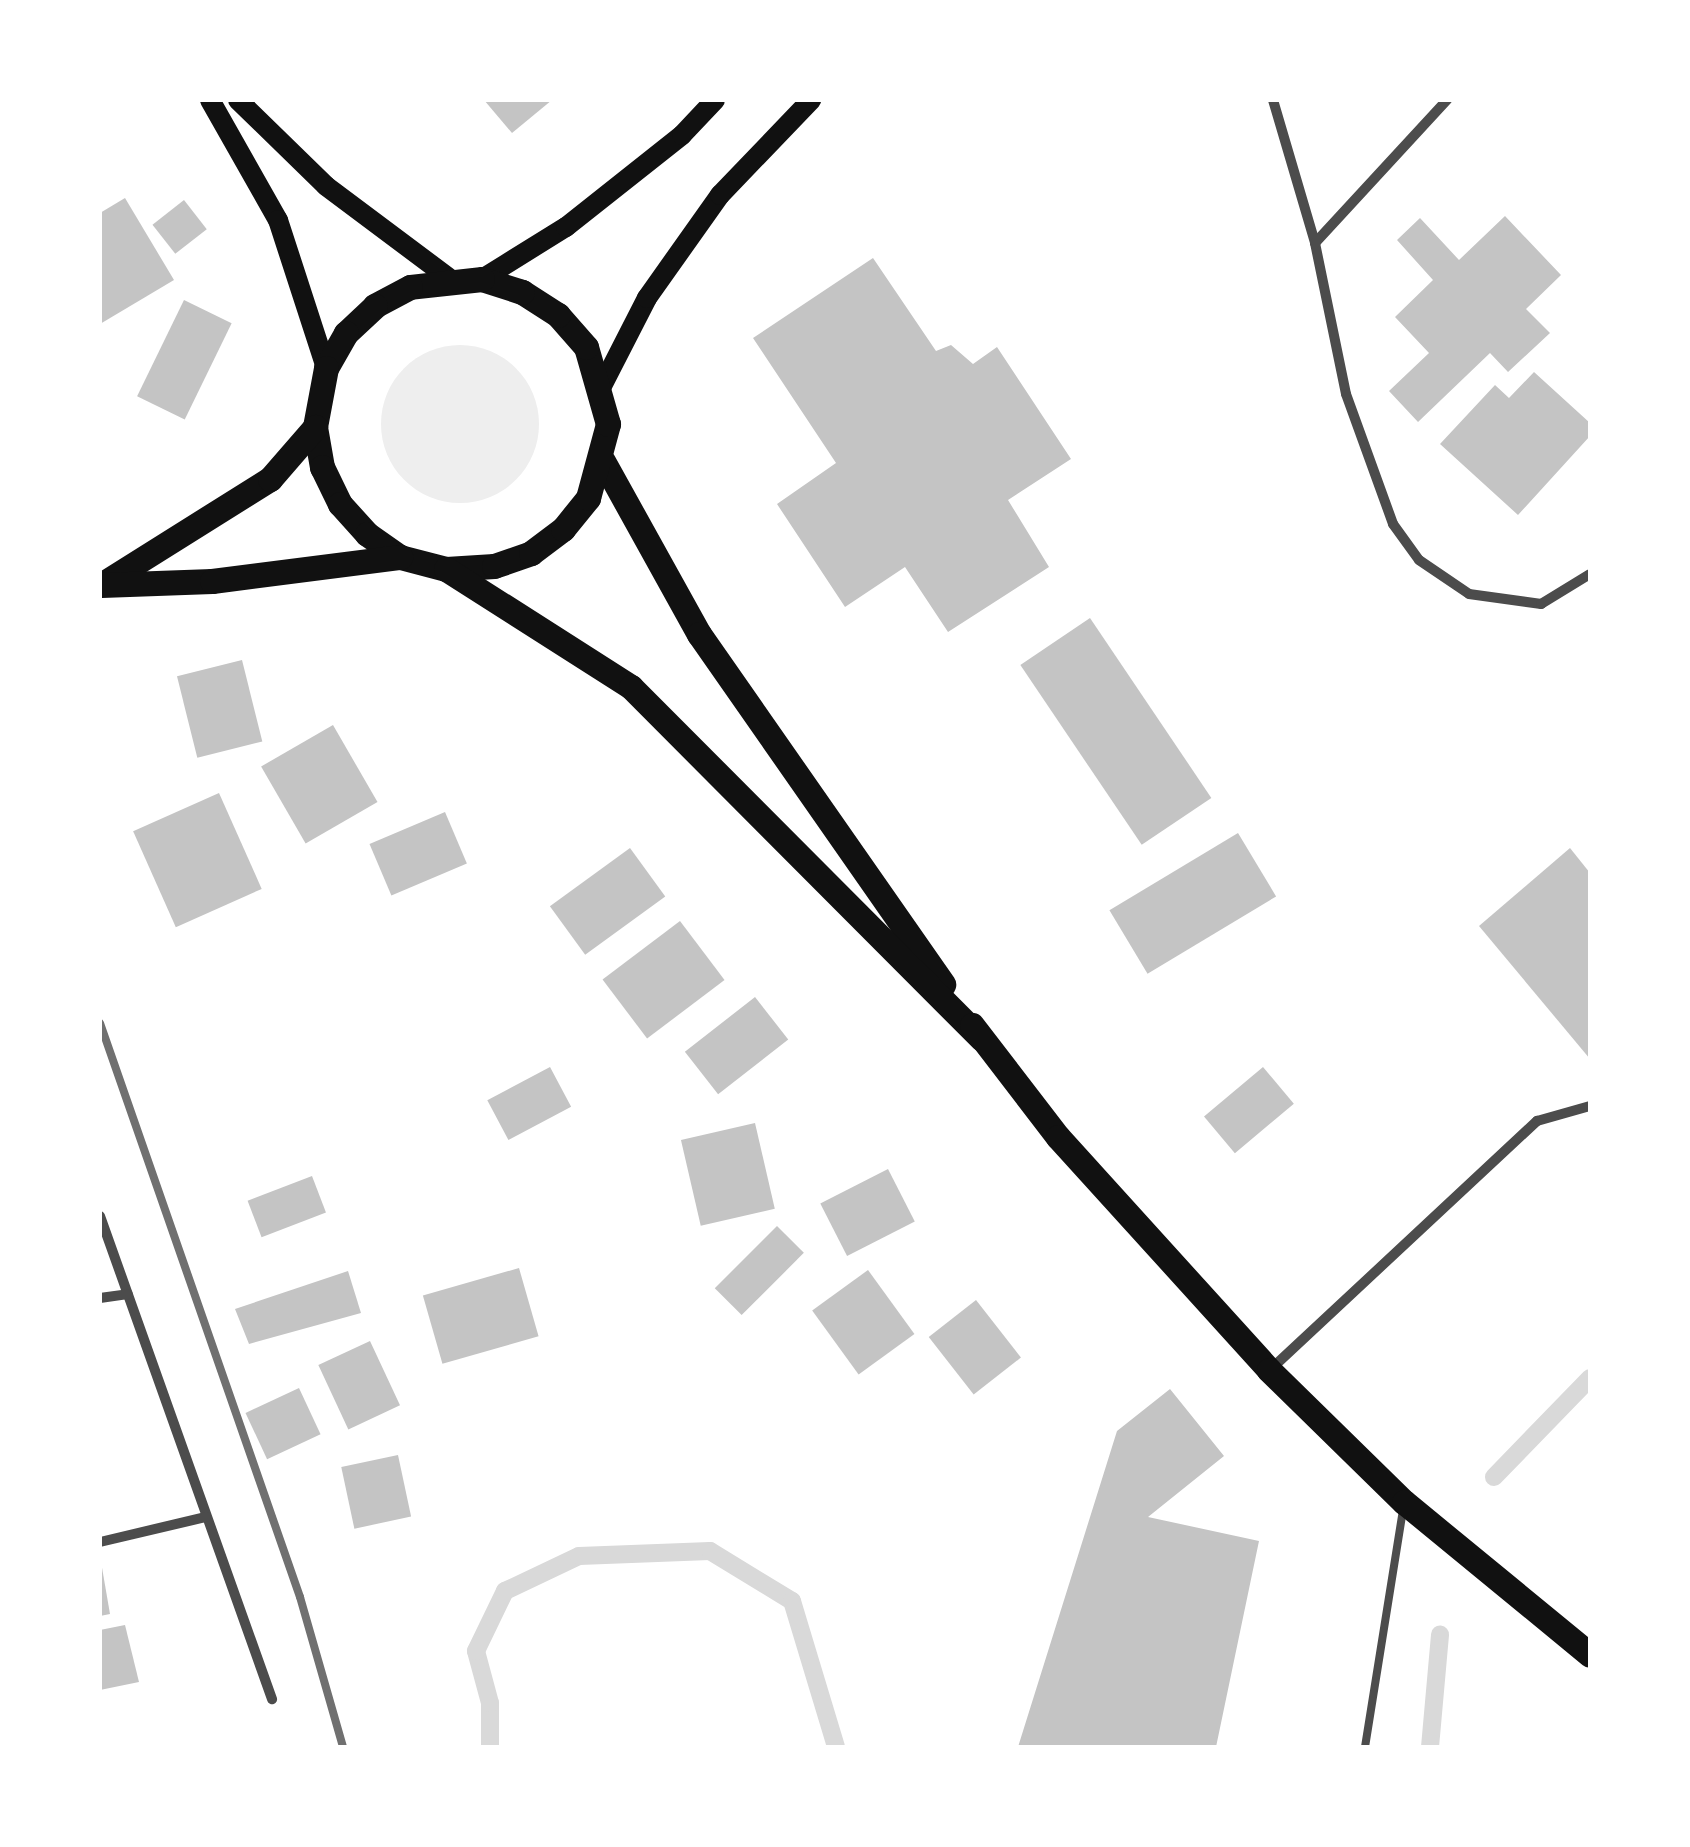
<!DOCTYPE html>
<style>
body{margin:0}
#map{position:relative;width:1690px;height:1847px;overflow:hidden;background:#fff;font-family:Mulish,sans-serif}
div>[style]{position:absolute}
.green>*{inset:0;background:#eee}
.round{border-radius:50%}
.stream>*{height:18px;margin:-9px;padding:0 9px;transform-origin:9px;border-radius:9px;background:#d9d9d9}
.building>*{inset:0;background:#c4c4c4;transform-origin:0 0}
.service>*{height:8px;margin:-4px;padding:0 4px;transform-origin:4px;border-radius:4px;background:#4c4c4c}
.minor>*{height:10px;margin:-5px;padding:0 5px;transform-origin:5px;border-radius:5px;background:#4c4c4c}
.secondary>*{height:20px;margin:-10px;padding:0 10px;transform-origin:10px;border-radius:10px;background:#111}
.primary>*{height:25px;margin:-12.5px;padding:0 12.5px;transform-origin:12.5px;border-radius:12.5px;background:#111}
.rail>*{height:8px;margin:-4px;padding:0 4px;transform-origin:4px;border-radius:4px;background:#707070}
span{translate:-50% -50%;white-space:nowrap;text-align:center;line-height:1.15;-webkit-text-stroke:10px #fff;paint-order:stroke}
.frame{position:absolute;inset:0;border:102px solid #fff;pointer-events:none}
</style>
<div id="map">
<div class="green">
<div class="round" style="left:381px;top:345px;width:158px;height:158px"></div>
</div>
<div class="stream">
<div style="left:1494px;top:1477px;width:138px;rotate:-45.9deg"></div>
<div style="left:490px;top:1747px;width:44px;rotate:-90deg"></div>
<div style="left:490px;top:1703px;width:54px;rotate:-105.1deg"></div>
<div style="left:476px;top:1651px;width:67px;rotate:-64.2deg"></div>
<div style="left:505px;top:1591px;width:82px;rotate:-25.3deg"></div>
<div style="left:579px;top:1556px;width:131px;rotate:-2.2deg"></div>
<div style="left:710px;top:1551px;width:96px;rotate:31.4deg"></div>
<div style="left:792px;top:1601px;width:152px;rotate:73.2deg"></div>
<div style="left:1430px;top:1747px;width:113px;rotate:-84.9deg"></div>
</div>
<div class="building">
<div style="clip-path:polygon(484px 100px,552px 100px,512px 133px)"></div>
<div style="clip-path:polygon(125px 198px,174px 280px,100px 324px,100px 213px)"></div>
<div style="left:184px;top:200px;width:37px;height:40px;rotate:52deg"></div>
<div style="clip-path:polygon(1505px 216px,1561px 275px,1526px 309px,1550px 333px,1508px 372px,1490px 353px,1418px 422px,1389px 391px,1429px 353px,1395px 317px,1433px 280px,1397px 240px,1420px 218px,1459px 260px)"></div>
<div style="clip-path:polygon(873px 258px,936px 351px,951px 345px,973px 364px,997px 347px,1071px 459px,1008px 500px,1049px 567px,948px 632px,905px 567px,845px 607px,777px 504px,836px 463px,753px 338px)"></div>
<div style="left:184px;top:300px;width:53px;height:107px;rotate:26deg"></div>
<div style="clip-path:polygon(1534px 372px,1590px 423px,1590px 436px,1518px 515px,1440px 444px,1495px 385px,1509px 398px)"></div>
<div style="left:1090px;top:618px;width:217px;height:84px;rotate:56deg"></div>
<div style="left:242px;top:660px;width:84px;height:67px;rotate:76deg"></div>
<div style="left:333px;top:725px;width:89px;height:83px;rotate:60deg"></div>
<div style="left:219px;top:793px;width:105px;height:94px;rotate:66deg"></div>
<div style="left:445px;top:812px;width:56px;height:82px;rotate:67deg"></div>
<div style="left:1238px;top:833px;width:74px;height:150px;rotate:59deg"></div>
<div style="left:630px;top:848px;width:60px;height:99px;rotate:54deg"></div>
<div style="clip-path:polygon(1570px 848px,1590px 873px,1590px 1059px,1479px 926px)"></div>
<div style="left:680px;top:921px;width:74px;height:97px;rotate:53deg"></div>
<div style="left:755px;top:997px;width:54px;height:89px;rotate:52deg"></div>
<div style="left:550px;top:1067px;width:45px;height:71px;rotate:62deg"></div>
<div style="left:1263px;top:1067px;width:48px;height:77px;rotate:50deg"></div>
<div style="left:755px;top:1123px;width:88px;height:76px;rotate:77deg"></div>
<div style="left:888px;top:1169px;width:59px;height:76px;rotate:63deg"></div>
<div style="left:312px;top:1176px;width:39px;height:69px;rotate:69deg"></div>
<div style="left:777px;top:1226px;width:38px;height:88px;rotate:45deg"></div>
<div style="left:519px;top:1268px;width:71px;height:100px;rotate:74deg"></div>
<div style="left:868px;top:1270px;width:79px;height:69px;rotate:54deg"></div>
<div style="clip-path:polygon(348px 1271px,361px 1313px,249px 1344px,235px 1309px)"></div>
<div style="left:976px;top:1300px;width:73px;height:60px;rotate:52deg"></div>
<div style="left:370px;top:1341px;width:71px;height:57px;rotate:65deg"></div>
<div style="left:299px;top:1388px;width:51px;height:59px;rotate:65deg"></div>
<div style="clip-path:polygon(1170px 1389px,1224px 1456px,1148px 1517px,1259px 1541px,1216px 1747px,1018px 1747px,1117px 1431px)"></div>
<div style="left:398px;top:1455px;width:63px;height:58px;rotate:78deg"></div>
<div style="clip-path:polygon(100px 1556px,110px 1614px,100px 1616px)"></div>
<div style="clip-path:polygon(125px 1625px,139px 1682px,100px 1690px,100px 1630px)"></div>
</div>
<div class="service">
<div style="left:1365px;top:1747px;width:241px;rotate:-80.9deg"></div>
</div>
<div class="minor">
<div style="left:1273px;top:100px;width:149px;rotate:73.6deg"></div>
<div style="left:1315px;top:243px;width:154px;rotate:78.4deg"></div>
<div style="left:1346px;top:394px;width:138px;rotate:70.1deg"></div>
<div style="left:1393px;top:524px;width:44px;rotate:54.2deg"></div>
<div style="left:1419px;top:560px;width:60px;rotate:34.2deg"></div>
<div style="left:1469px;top:594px;width:73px;rotate:7.9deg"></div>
<div style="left:1541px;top:604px;width:57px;rotate:-31.5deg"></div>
<div style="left:1315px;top:243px;width:195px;rotate:-47.3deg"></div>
<div style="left:100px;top:1216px;width:513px;rotate:70.4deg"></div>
<div style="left:100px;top:1298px;width:28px;rotate:-8deg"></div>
<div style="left:1271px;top:1369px;width:364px;rotate:-43deg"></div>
<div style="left:1537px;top:1121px;width:55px;rotate:-15.8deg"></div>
<div style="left:100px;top:1542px;width:109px;rotate:-13.3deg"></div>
</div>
<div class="secondary">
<div style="left:210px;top:100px;width:138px;rotate:60.5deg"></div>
<div style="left:278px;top:220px;width:156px;rotate:72deg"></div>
<div style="left:238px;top:100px;width:123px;rotate:44.3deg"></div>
<div style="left:326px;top:186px;width:154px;rotate:36.8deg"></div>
<div style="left:482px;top:279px;width:99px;rotate:-31.8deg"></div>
<div style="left:566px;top:227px;width:148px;rotate:-38.4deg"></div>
<div style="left:682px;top:135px;width:48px;rotate:-46.7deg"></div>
<div style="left:602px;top:386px;width:99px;rotate:-62.9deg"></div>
<div style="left:647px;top:298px;width:126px;rotate:-54.7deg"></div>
<div style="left:720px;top:195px;width:132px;rotate:-46.2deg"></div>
</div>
<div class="primary">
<div style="left:603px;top:461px;width:198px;rotate:61deg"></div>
<div style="left:699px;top:634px;width:427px;rotate:55.1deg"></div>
<div style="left:446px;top:569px;width:48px;rotate:-3.6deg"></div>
<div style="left:494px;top:566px;width:39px;rotate:-19deg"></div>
<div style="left:531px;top:553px;width:40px;rotate:-37deg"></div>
<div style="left:563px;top:529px;width:40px;rotate:-51deg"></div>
<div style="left:588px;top:498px;width:77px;rotate:-74.9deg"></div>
<div style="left:608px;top:424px;width:80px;rotate:-105.9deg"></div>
<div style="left:586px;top:347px;width:43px;rotate:-131.2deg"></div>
<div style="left:558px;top:315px;width:43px;rotate:-147.4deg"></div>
<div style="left:522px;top:292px;width:42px;rotate:-162deg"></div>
<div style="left:482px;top:279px;width:72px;rotate:173.7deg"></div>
<div style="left:410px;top:287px;width:40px;rotate:152deg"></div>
<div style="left:375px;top:306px;width:40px;rotate:137deg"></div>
<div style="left:346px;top:333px;width:40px;rotate:119.7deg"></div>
<div style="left:326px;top:368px;width:60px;rotate:100.6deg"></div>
<div style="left:315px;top:427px;width:41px;rotate:80.1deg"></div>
<div style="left:322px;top:467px;width:41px;rotate:64.1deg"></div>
<div style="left:340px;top:504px;width:40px;rotate:48deg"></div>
<div style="left:367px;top:534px;width:40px;rotate:34.9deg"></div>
<div style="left:400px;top:557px;width:48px;rotate:14.6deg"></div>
<div style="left:446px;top:569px;width:219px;rotate:32.5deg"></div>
<div style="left:631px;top:687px;width:497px;rotate:45.1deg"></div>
<div style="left:104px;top:583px;width:196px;rotate:-32.1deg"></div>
<div style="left:270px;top:479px;width:69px;rotate:-49.1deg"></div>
<div style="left:101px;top:585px;width:111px;rotate:-2.1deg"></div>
<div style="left:212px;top:581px;width:190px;rotate:-7.3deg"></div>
<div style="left:972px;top:1025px;width:141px;rotate:52.5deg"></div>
<div style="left:1058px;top:1137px;width:314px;rotate:47.8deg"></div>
<div style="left:1269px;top:1370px;width:189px;rotate:44.4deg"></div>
<div style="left:1404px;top:1502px;width:241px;rotate:39.4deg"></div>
</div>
<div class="rail">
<div style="left:100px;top:1023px;width:608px;rotate:70.79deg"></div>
<div style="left:300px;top:1597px;width:156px;rotate:74deg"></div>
</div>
<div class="frame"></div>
</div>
